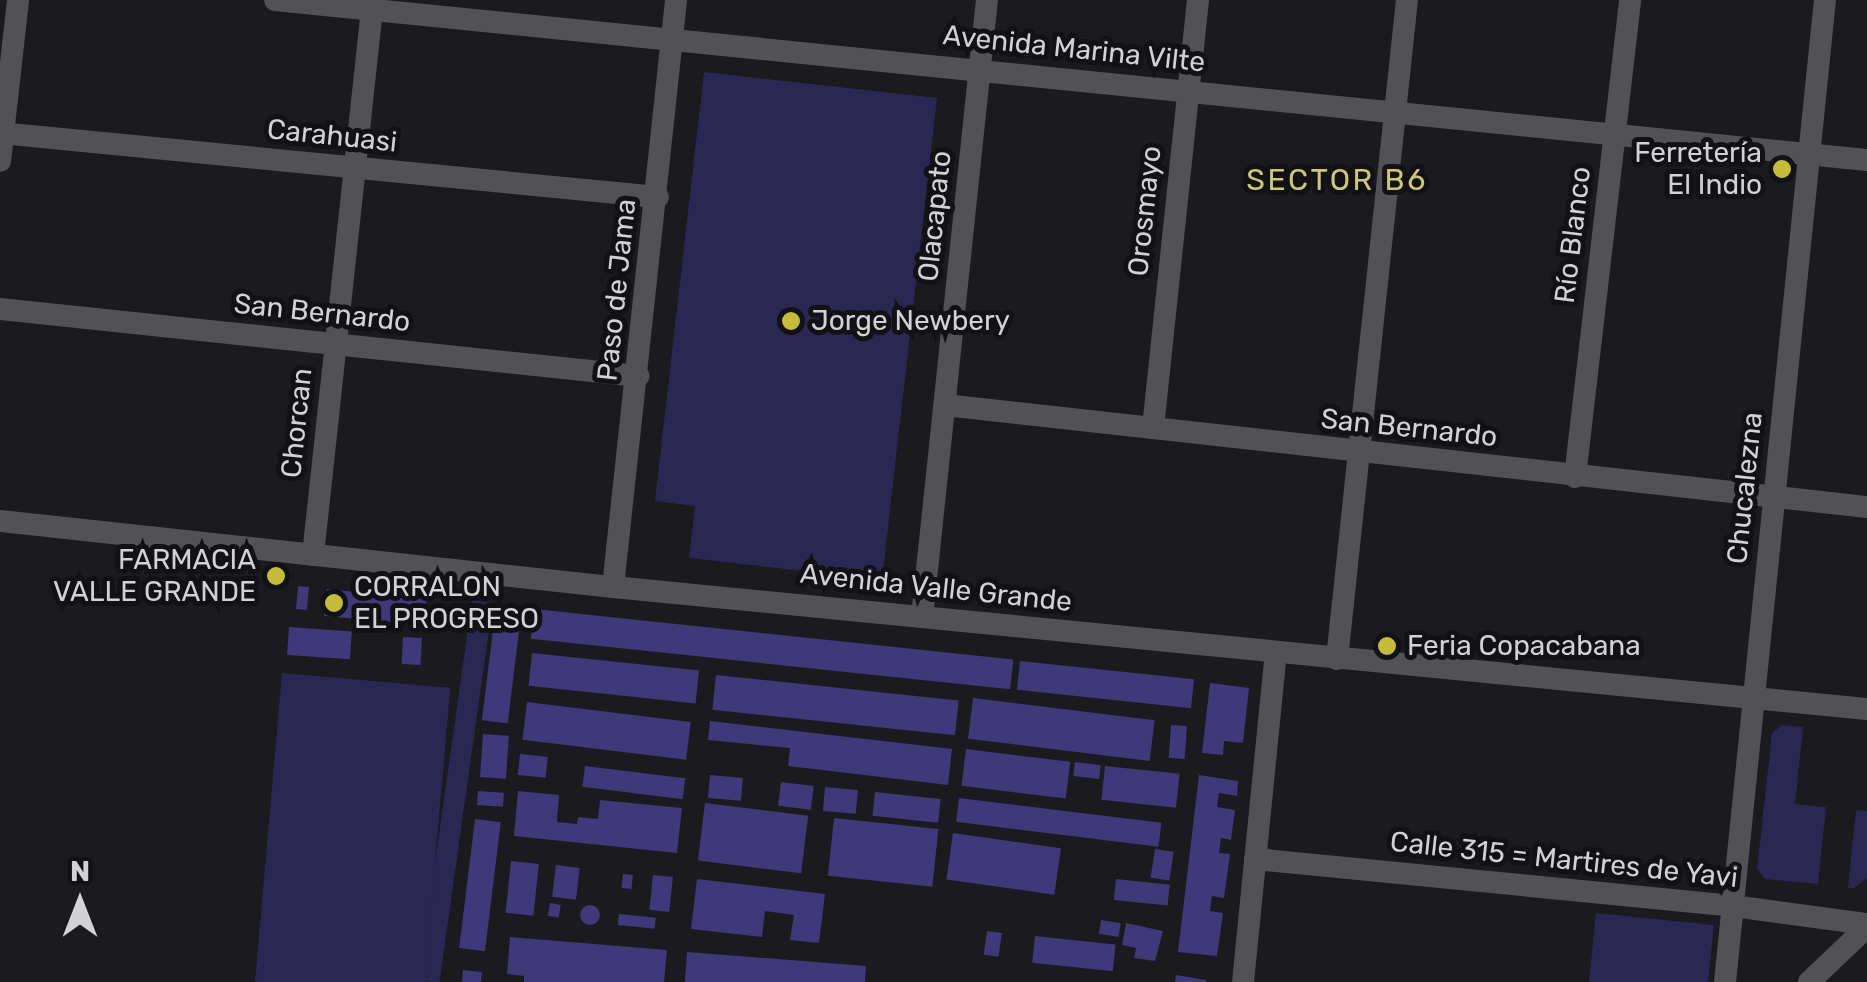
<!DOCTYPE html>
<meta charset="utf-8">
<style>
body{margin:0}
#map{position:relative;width:1867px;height:982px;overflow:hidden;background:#1a1a1f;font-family:Rubik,sans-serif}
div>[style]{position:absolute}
.green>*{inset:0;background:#2b2753;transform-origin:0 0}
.building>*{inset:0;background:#3f3879;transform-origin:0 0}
.round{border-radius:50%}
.minor>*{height:22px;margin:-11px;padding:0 11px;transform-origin:11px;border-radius:11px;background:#525254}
.dots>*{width:28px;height:28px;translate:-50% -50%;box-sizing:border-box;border:5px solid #111116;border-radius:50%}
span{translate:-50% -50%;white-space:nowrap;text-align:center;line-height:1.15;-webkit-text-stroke:10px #111116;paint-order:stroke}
.street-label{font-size:28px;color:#d1d2d5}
.poi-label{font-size:28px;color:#d1d2d5}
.right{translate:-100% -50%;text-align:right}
.left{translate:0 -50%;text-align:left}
.neighbourhood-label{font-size:30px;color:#cdc779;letter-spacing:2.5px}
.north{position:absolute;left:30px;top:852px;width:100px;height:100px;-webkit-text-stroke:8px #111116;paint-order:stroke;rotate:0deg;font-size:28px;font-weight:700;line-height:40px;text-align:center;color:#d1d2d5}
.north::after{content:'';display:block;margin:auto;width:35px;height:45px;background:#d1d2d5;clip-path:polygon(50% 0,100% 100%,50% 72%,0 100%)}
</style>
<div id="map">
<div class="green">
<div style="clip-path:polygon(704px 72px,937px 98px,882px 580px,689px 558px,695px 506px,655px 501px)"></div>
<div style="left:472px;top:600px;width:21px;height:384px;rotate:8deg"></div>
<div style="left:282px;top:673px;width:169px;height:310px;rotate:5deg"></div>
<div style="clip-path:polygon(1782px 725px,1803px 727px,1795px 804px,1826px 807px,1818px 884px,1765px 879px,1757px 869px,1772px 733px)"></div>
<div style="clip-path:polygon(1856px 810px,1867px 811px,1867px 878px,1854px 888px,1848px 888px)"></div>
<div style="clip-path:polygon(1596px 913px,1714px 925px,1708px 982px,1589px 982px)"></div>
</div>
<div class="building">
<div style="left:298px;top:586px;width:11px;height:23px;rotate:5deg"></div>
<div style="left:327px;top:589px;width:100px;height:27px;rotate:6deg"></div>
<div style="left:496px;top:605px;width:26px;height:116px;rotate:7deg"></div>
<div style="left:534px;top:609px;width:482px;height:30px;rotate:6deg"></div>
<div style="left:289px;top:627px;width:63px;height:28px;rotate:4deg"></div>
<div style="left:403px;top:637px;width:19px;height:27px;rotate:3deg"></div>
<div style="left:532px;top:653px;width:168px;height:33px;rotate:6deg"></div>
<div style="left:1020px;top:661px;width:175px;height:29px;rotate:6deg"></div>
<div style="left:716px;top:675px;width:244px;height:35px;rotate:6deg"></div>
<div style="clip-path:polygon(1210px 683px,1249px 688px,1243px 743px,1224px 741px,1223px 755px,1202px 753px)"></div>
<div style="left:973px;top:698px;width:183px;height:41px;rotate:7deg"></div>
<div style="left:527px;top:702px;width:165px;height:38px;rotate:7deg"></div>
<div style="clip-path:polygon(710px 721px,952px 749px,948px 785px,788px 766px,790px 748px,708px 740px)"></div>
<div style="left:1171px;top:725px;width:16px;height:33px;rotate:4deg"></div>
<div style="left:483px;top:734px;width:26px;height:43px;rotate:4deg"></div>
<div style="left:966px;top:749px;width:105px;height:37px;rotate:7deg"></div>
<div style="left:520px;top:754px;width:28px;height:21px;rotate:6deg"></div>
<div style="left:1075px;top:762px;width:26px;height:14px;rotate:7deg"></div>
<div style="left:585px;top:766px;width:101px;height:21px;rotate:7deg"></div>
<div style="left:1105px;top:766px;width:75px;height:34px;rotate:6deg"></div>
<div style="left:710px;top:775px;width:33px;height:23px;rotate:5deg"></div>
<div style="clip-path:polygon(1199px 775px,1238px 781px,1237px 796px,1219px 793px,1217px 807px,1235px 810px,1231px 840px,1221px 838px,1219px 853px,1230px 854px,1224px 898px,1212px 896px,1210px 911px,1223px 913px,1217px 956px,1178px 952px)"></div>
<div style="left:781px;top:782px;width:33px;height:24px;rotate:7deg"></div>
<div style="left:825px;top:787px;width:33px;height:24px;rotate:5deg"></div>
<div style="left:478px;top:791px;width:26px;height:14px;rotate:4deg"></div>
<div style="clip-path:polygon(518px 791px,559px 795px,557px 822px,577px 824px,578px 817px,598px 819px,600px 800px,682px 808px,677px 853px,514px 836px)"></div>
<div style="left:875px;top:792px;width:66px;height:24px;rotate:6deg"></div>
<div style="left:959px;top:798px;width:204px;height:24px;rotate:7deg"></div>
<div style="left:705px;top:803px;width:104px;height:58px;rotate:7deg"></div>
<div style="left:834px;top:818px;width:105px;height:58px;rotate:6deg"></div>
<div style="left:475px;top:819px;width:26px;height:130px;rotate:7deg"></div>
<div style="left:953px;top:833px;width:109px;height:47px;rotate:8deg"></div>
<div style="left:1155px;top:849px;width:19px;height:29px;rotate:9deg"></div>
<div style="left:511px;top:861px;width:28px;height:52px;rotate:6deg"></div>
<div style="left:556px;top:865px;width:24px;height:32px;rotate:7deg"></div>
<div style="left:623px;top:874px;width:10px;height:14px;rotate:6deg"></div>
<div style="left:653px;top:875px;width:20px;height:35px;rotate:6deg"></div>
<div style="clip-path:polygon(697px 879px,825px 894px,819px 943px,790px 940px,794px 915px,765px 911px,762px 937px,691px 929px)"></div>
<div style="left:1116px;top:879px;width:54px;height:21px;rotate:6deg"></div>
<div style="left:550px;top:903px;width:11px;height:13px;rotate:10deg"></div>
<div class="round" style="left:580px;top:905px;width:20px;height:20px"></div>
<div style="left:619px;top:914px;width:37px;height:11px;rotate:6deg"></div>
<div style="left:1101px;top:920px;width:20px;height:14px;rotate:9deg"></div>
<div style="clip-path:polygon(1126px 923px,1163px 931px,1155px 961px,1134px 958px,1136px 948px,1122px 945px)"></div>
<div style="left:987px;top:931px;width:15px;height:24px;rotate:8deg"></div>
<div style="left:1035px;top:936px;width:81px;height:27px;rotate:6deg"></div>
<div style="clip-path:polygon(510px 937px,667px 950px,664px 982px,524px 982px,524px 976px,507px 974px)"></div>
<div style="clip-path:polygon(687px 952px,866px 966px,865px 982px,685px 982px)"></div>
<div style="clip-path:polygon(463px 970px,482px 972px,481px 982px,462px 982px)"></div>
<div style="clip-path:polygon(1176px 975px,1206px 980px,1206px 982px,1175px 982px)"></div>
</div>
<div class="minor">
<div style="left:275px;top:0;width:1600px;rotate:5.74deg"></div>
<div style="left:0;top:133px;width:661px;rotate:5.56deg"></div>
<div style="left:0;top:161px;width:162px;rotate:-83.6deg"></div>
<div style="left:0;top:309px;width:642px;rotate:5.99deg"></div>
<div style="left:945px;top:405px;width:928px;rotate:6.31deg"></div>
<div style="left:1153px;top:428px;width:430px;rotate:-84deg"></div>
<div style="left:1575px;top:477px;width:480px;rotate:-83.4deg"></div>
<div style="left:0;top:521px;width:617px;rotate:6.15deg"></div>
<div style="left:613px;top:587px;width:1260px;rotate:5.56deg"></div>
<div style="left:313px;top:555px;width:558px;rotate:-83.83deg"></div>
<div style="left:613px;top:587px;width:590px;rotate:-83.87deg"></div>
<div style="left:922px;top:617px;width:620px;rotate:-83.99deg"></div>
<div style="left:1337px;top:659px;width:663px;rotate:-83.94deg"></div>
<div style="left:1255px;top:859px;width:480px;rotate:5.6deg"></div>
<div style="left:1733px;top:906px;width:135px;rotate:7.7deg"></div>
<div style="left:1243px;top:982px;width:331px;rotate:-84.3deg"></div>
<div style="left:1725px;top:982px;width:987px;rotate:-84.19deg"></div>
<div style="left:1809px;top:982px;width:80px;rotate:-43.5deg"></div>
</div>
<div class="dots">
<div style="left:1782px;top:169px;background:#c6bc3c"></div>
<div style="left:791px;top:321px;background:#c6bc3c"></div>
<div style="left:276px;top:576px;background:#c6bc3c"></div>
<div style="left:334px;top:603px;background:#c6bc3c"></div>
<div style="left:1387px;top:646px;background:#c6bc3c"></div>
</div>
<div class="street-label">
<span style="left:1074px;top:49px;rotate:6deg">Avenida Marina Vilte</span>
<span style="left:332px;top:136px;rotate:6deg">Carahuasi</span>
<span style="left:1145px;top:211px;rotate:-84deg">Orosmayo</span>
<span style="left:935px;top:216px;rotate:-84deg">Olacapato</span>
<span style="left:1573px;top:235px;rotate:-83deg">Río Blanco</span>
<span style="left:617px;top:290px;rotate:-84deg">Paso de Jama</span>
<span style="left:322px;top:313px;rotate:6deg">San Bernardo</span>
<span style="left:297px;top:423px;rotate:-84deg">Chorcan</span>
<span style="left:1409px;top:428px;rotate:6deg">San Bernardo</span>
<span style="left:1745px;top:488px;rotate:-84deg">Chucalezna</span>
<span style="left:936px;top:588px;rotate:6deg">Avenida Valle Grande</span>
<span style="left:1564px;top:860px;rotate:6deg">Calle 315 = Martires de Yavi</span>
</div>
<div class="poi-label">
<span class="right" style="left:1762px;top:169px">Ferretería<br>El Indio</span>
<span class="left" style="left:811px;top:321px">Jorge Newbery</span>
<span class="right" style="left:256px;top:576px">FARMACIA<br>VALLE GRANDE</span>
<span class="left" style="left:354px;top:603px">CORRALON<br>EL PROGRESO</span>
<span class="left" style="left:1407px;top:646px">Feria Copacabana</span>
</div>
<div class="neighbourhood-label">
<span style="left:1337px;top:180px">SECTOR B6</span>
</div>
<div class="north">N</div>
</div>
